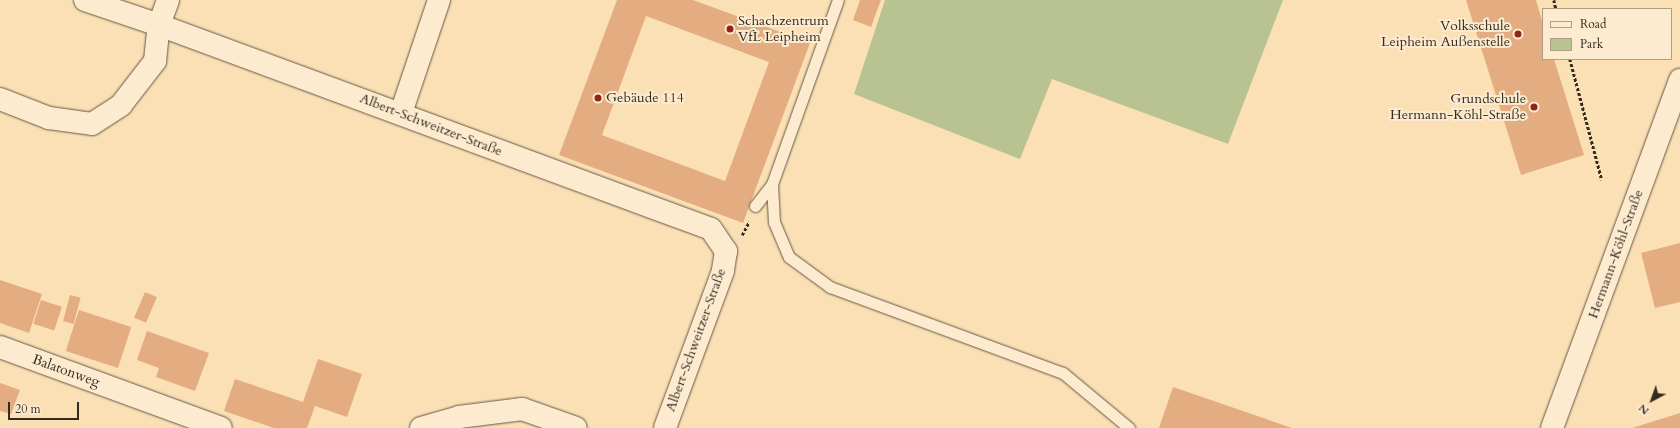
<!DOCTYPE html>
<meta charset="utf-8">
<style>
body{margin:0}
#map{position:relative;width:1680px;height:428px;overflow:hidden;background:#fce0b5;font-family:Cardo,serif}
div>[style]{position:absolute}
.green>*{inset:0;background:#b9c392}
.building>*{inset:0;background:#e3ad81;transform-origin:0 0}
.path>*{height:2.5px;margin-top:-1.25px;transform-origin:0;background:repeating-linear-gradient(90deg,#332b21 0 3px,transparent 0 5px)}
.roads{filter:drop-shadow(0 0 1px #655846) drop-shadow(0 0 1px #655846)}
.lane>*{height:11px;margin:-5.5px;padding:0 5.5px;transform-origin:5.5px;border-radius:5.5px;background:#fdebcf}
.street>*{height:22px;margin:-11px;padding:0 11px;transform-origin:11px;border-radius:11px;background:#fdebcf}
.dots>*{width:11px;height:11px;translate:-50% -50%;box-sizing:border-box;border:2px solid #fdebcf;border-radius:50%}
span{translate:-50% -50%;white-space:nowrap;text-align:center;line-height:1.15;-webkit-text-stroke:4px #fdebcf;paint-order:stroke}
.poi-label{font-size:14px;color:#332b21}
.left{translate:0 -50%;text-align:left}
.right{translate:-100% -50%;text-align:right}
.street-label{font-size:14px;color:#332b21}
.legend{position:absolute;left:1542px;top:8px;width:130px;height:52px;box-sizing:border-box;background:#fdebcf;border:1px solid #ac9e89;margin:0;padding:5px 7px;list-style:none;font-size:12px;color:#332b21}
.legend li{display:flex;align-items:center;gap:8px;height:20px}
.legend b{width:20px;border:1px solid #ac9e89}
.north{position:absolute;left:1632px;top:380px;width:40px;height:40px;-webkit-text-stroke:3px #fdebcf;paint-order:stroke;rotate:221deg;font-size:11px;font-weight:700;line-height:16px;text-align:center;color:#332b21}
.north::after{content:'';display:block;margin:auto;width:14px;height:18px;background:#332b21;clip-path:polygon(50% 0,100% 100%,50% 72%,0 100%)}
.scale{position:absolute;left:8px;top:402px;width:71px;height:18px;box-sizing:border-box;border:2px solid #332b21;border-top:0;padding-left:5px;font-size:12px;line-height:14px;white-space:nowrap;color:#332b21;-webkit-text-stroke:3px #fdebcf;paint-order:stroke}
</style>
<div id="map">
<div class="green">
<div style="clip-path:polygon(885px 0,1283px 0,1228px 144px,1052px 79px,1020px 159px,854px 94px)"></div>
</div>
<div class="building">
<div style="clip-path:polygon(evenodd,617px 0,693px 0,810px 43px,743px 223px,559px 155px,617px 0,646px 16px,769px 62px,725px 181px,602px 135px,646px 16px)"></div>
<div style="clip-path:polygon(860px 0,881px 0,871px 27px,853px 20px)"></div>
<div style="clip-path:polygon(1466px 0,1536px 0,1543px 24px,1543px 59px,1554px 59px,1584px 155px,1521px 175px)"></div>
<div style="clip-path:polygon(1680px 243px,1680px 302px,1655px 308px,1641px 253px)"></div>
<div style="clip-path:polygon(0 280px,42px 294px,29px 333px,0 323px)"></div>
<div style="left:145px;top:292px;width:13px;height:28px;rotate:23deg"></div>
<div style="left:70px;top:295px;width:11px;height:27px;rotate:15deg"></div>
<div style="left:41px;top:300px;width:22px;height:25px;rotate:18deg"></div>
<div style="left:79px;top:310px;width:55px;height:43px;rotate:18deg"></div>
<div style="clip-path:polygon(147px 331px,209px 353px,195px 391px,156px 377px,159px 368px,137px 360px)"></div>
<div style="clip-path:polygon(318px 359px,362px 374px,347px 417px,315px 406px,307px 428px,274px 428px,224px 411px,235px 379px,303px 402px)"></div>
<div style="clip-path:polygon(0 383px,20px 390px,11px 414px,0 411px)"></div>
<div style="clip-path:polygon(1173px 387px,1292px 428px,1159px 428px)"></div>
<div style="clip-path:polygon(1680px 413px,1680px 428px,1632px 428px)"></div>
</div>
<div class="path">
<div style="left:1554px;top:0;width:9px;rotate:77deg"></div>
<div style="left:1570px;top:59px;width:125px;rotate:75.2deg"></div>
<div style="left:742px;top:235px;width:15px;rotate:-62deg"></div>
</div>
<div class="roads">
<div class="lane">
<div style="left:772px;top:184px;width:38px;rotate:87deg"></div>
<div style="left:774px;top:222px;width:38px;rotate:67deg"></div>
<div style="left:789px;top:257px;width:51px;rotate:36.2deg"></div>
<div style="left:830px;top:287px;width:248px;rotate:20.3deg"></div>
<div style="left:1063px;top:373px;width:86px;rotate:39.8deg"></div>
<div style="left:755px;top:206px;width:28px;rotate:-52deg"></div>
<div style="left:772px;top:184px;width:195px;rotate:-70.3deg"></div>
</div>
<div class="street">
<div style="left:85px;top:0;width:78px;rotate:18.7deg"></div>
<div style="left:159px;top:25px;width:27px;rotate:-70deg"></div>
<div style="left:0;top:99px;width:53px;rotate:21.2deg"></div>
<div style="left:49px;top:118px;width:43px;rotate:7.9deg"></div>
<div style="left:92px;top:124px;width:35px;rotate:-33deg"></div>
<div style="left:121px;top:105px;width:56px;rotate:-52.3deg"></div>
<div style="left:155px;top:61px;width:36px;rotate:-84deg"></div>
<div style="left:159px;top:25px;width:588px;rotate:20.28deg"></div>
<div style="left:711px;top:229px;width:27px;rotate:56deg"></div>
<div style="left:726px;top:251px;width:20px;rotate:99deg"></div>
<div style="left:723px;top:271px;width:167px;rotate:110.3deg"></div>
<div style="left:401px;top:113px;width:119px;rotate:-71.4deg"></div>
<div style="left:0;top:347px;width:235px;rotate:20.1deg"></div>
<div style="left:421px;top:428px;width:40px;rotate:-16deg"></div>
<div style="left:459px;top:417px;width:64px;rotate:-7.2deg"></div>
<div style="left:522px;top:409px;width:57px;rotate:19.4deg"></div>
<div style="left:1552px;top:428px;width:371px;rotate:-69.8deg"></div>
</div>
</div>
<div class="dots">
<div style="left:730px;top:29px;background:#8f2418"></div>
<div style="left:1518px;top:34px;background:#8f2418"></div>
<div style="left:598px;top:98px;background:#8f2418"></div>
<div style="left:1534px;top:107px;background:#8f2418"></div>
</div>
<div class="poi-label">
<span class="left" style="left:738px;top:29px">Schachzentrum<br>VfL Leipheim</span>
<span class="right" style="left:1510px;top:34px">Volksschule<br>Leipheim Außenstelle</span>
<span class="left" style="left:606px;top:98px">Gebäude 114</span>
<span class="right" style="left:1526px;top:107px">Grundschule<br>Hermann-Köhl-Straße</span>
</div>
<div class="street-label">
<span style="left:431px;top:125px;rotate:21deg">Albert-Schweitzer-Straße</span>
<span style="left:1616px;top:254px;rotate:-70deg">Hermann-Köhl-Straße</span>
<span style="left:696px;top:340px;rotate:-70deg">Albert-Schweitzer-Straße</span>
<span style="left:66px;top:371px;rotate:20deg">Balatonweg</span>
</div>
<ul class="legend">
<li><b style="height:5px;background:#fdebcf"></b>Road</li>
<li><b style="height:11px;background:#b9c392"></b>Park</li>
</ul>
<div class="north">N</div>
<div class="scale">20 m</div>
</div>
